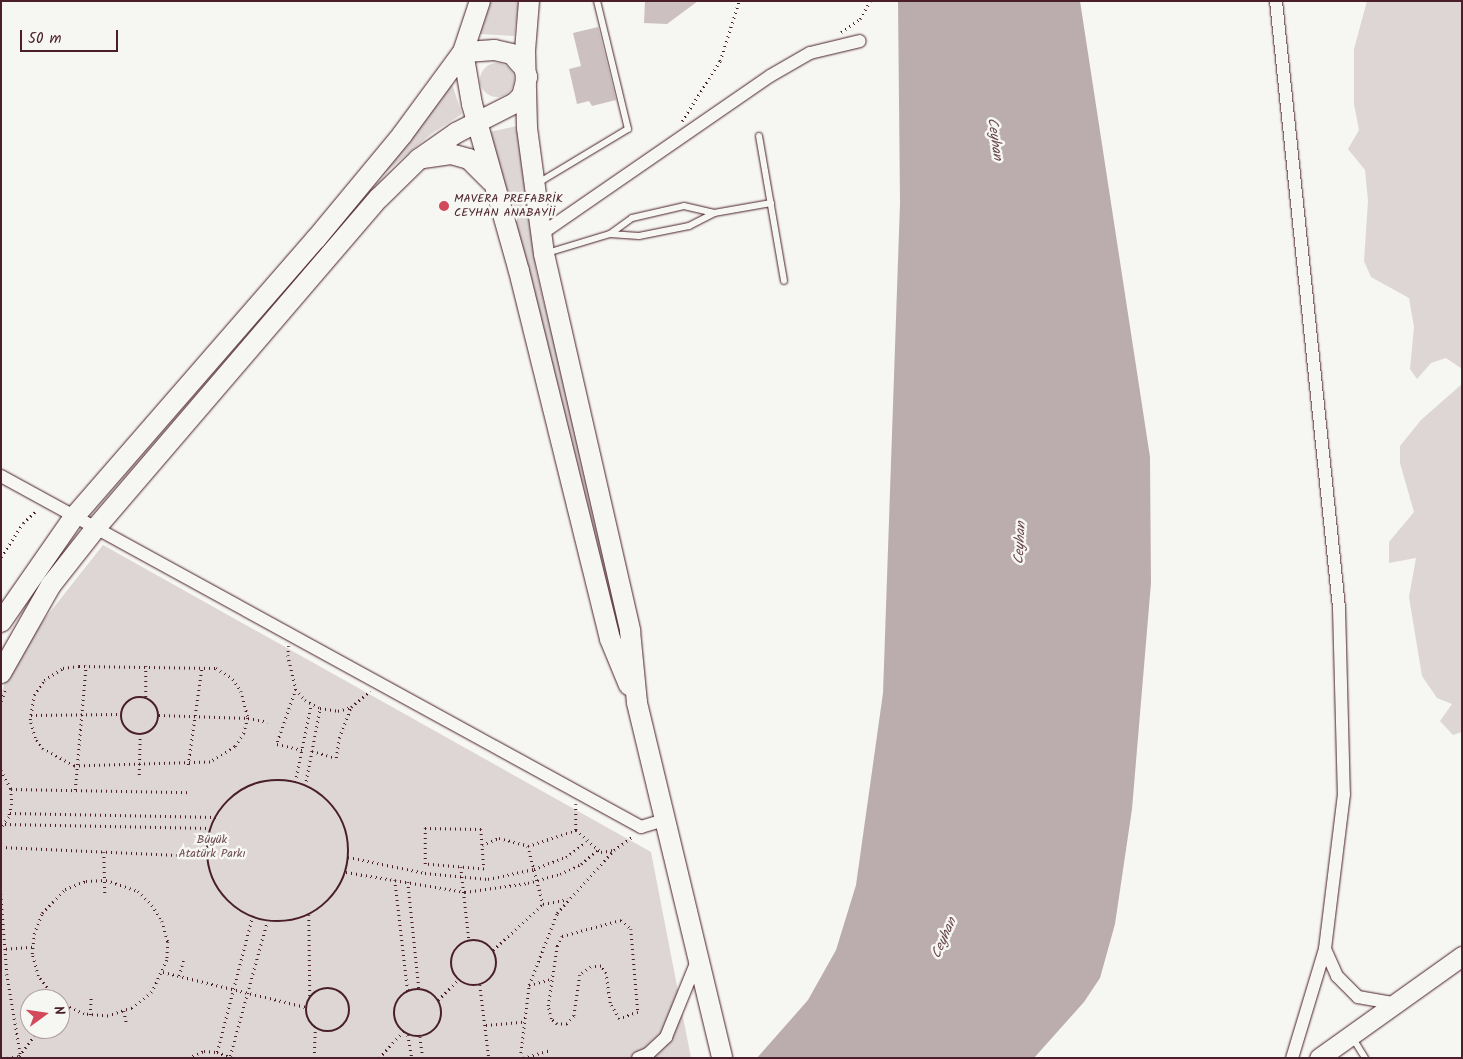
<!DOCTYPE html>
<meta charset="utf-8">
<style>
body{margin:0}
#map{position:relative;width:1463px;height:1059px;overflow:hidden;background:#f6f6f2;font-family:Kalam,sans-serif}
div>[style]{position:absolute}
.green>*{inset:0;background:#ddd6d5}
.round{border-radius:50%}
.water>*{inset:0;background:#bbadae}
.building>*{inset:0;background:#ccc1c0}
.path>*{height:2.5px;margin-top:-1.25px;transform-origin:0;background:repeating-linear-gradient(90deg,#4a1f2b 0 1px,transparent 0 5px)}
.path>.ring{margin:-1.25px;padding:0;box-sizing:content-box;background:none;border:2.5px solid #4a1f2b;border-radius:50%}
.roads{filter:drop-shadow(0 0 1px #4a1f2b) drop-shadow(0 0 1px #4a1f2b)}
.lane>*{height:6px;margin:-3px;padding:0 3px;transform-origin:3px;border-radius:3px;background:#f6f6f2}
.street>*{height:12px;margin:-6px;padding:0 6px;transform-origin:6px;border-radius:6px;background:#f6f6f2}
.secondary>*{height:19px;margin:-9.5px;padding:0 9.5px;transform-origin:9.5px;border-radius:9.5px;background:#f6f6f2}
.primary>*{height:20px;margin:-10px;padding:0 10px;transform-origin:10px;border-radius:10px;background:#f6f6f2}
.dots>*{width:14px;height:14px;translate:-50% -50%;box-sizing:border-box;border:2px solid #f6f6f2;border-radius:50%}
span{translate:-50% -50%;white-space:nowrap;text-align:center;line-height:1.15;-webkit-text-stroke:5px #f6f6f2;paint-order:stroke}
.poi-label{font-size:12px;color:#4a1f2b}
.left{translate:0 -50%;text-align:left}
.park-label{font-size:12px;color:#6f4d56}
.water-label{font-size:14px;color:#6c4a52;font-style:italic}
.frame{position:absolute;inset:0;border:2px solid #4a1f2b;pointer-events:none}
.north{position:absolute;left:20px;top:989px;width:50px;height:50px;box-sizing:border-box;background:#f6f6f2;border:1px solid #b1a0a2;border-radius:50%;rotate:76deg;font-size:14px;font-weight:700;line-height:20px;text-align:center;color:#4a1f2b}
.north::after{content:'';display:block;margin:auto;width:18px;height:22px;background:#d1495b;clip-path:polygon(50% 0,100% 100%,50% 72%,0 100%)}
.scale{position:absolute;left:20px;top:30px;width:98px;height:22px;box-sizing:border-box;border:2px solid #4a1f2b;border-top:0;padding-left:6px;font-size:15px;line-height:18px;white-space:nowrap;color:#4a1f2b;-webkit-text-stroke:4px #f6f6f2;paint-order:stroke}
</style>
<div id="map">
<div class="green">
<div style="clip-path:polygon(491px 1px,519px 1px,514px 36px,480px 34px)"></div>
<div style="clip-path:polygon(1367px 1px,1462px 1px,1462px 369px,1446px 358px,1431px 363px,1417px 379px,1410px 369px,1414px 327px,1409px 298px,1371px 277px,1364px 261px,1368px 201px,1365px 170px,1348px 149px,1359px 130px,1354px 104px,1354px 49px)"></div>
<div class="round" style="left:480px;top:63px;width:34px;height:34px"></div>
<div style="clip-path:polygon(450px 78px,462px 114px,431px 134px,379px 178px)"></div>
<div style="clip-path:polygon(517px 126px,536px 270px,627px 644px,621px 646px,489px 132px)"></div>
<div style="clip-path:polygon(1462px 384px,1462px 732px,1453px 735px,1440px 721px,1452px 704px,1437px 698px,1422px 676px,1409px 597px,1416px 558px,1389px 563px,1389px 542px,1414px 512px,1400px 463px,1400px 446px,1421px 420px)"></div>
<div style="clip-path:polygon(evenodd,103px 545px,651px 852px,691px 1058px,1px 1058px,1px 694px,13px 659px,103px 545px,30px 999px,60px 999px,60px 1029px,30px 1029px,30px 999px)"></div>
</div>
<div class="water">
<div style="clip-path:polygon(898px 1px,1080px 1px,1150px 457px,1151px 583px,1132px 809px,1115px 924px,1100px 978px,1084px 1002px,1034px 1058px,757px 1058px,808px 1000px,836px 950px,856px 885px,883px 693px,900px 203px)"></div>
</div>
<div class="building">
<div style="clip-path:polygon(645px 1px,698px 1px,667px 24px,644px 23px)"></div>
<div style="clip-path:polygon(598px 27px,616px 100px,592px 106px,589px 101px,577px 104px,569px 69px,581px 66px,573px 33px)"></div>
</div>
<div class="path">
<div style="left:841px;top:32px;width:23px;rotate:-34deg"></div>
<div style="left:860px;top:19px;width:21px;rotate:-61deg"></div>
<div style="left:682px;top:121px;width:71px;rotate:-57.7deg"></div>
<div style="left:720px;top:61px;width:63px;rotate:-72.4deg"></div>
<div style="left:1px;top:557px;width:40px;rotate:-57.1deg"></div>
<div style="left:23px;top:523px;width:19px;rotate:-43deg"></div>
<div style="left:289px;top:646px;width:9px;rotate:96deg"></div>
<div style="left:288px;top:655px;width:35px;rotate:77deg"></div>
<div style="left:296px;top:689px;width:14px;rotate:51deg"></div>
<div style="left:305px;top:700px;width:17px;rotate:28deg"></div>
<div style="left:320px;top:708px;width:18px;rotate:9deg"></div>
<div style="left:338px;top:711px;width:14px;rotate:-17deg"></div>
<div style="left:351px;top:707px;width:25px;rotate:-40deg"></div>
<div style="left:79px;top:666px;width:137px;rotate:0.8deg"></div>
<div style="left:216px;top:668px;width:20px;rotate:33deg"></div>
<div style="left:233px;top:679px;width:14px;rotate:56deg"></div>
<div style="left:241px;top:691px;width:28px;rotate:75deg"></div>
<div style="left:248px;top:718px;width:16px;rotate:105deg"></div>
<div style="left:244px;top:733px;width:17px;rotate:123deg"></div>
<div style="left:235px;top:747px;width:29px;rotate:149deg"></div>
<div style="left:210px;top:762px;width:136px;rotate:178.3deg"></div>
<div style="left:74px;top:766px;width:35px;rotate:-151deg"></div>
<div style="left:43px;top:749px;width:14px;rotate:-126deg"></div>
<div style="left:35px;top:738px;width:19px;rotate:-106deg"></div>
<div style="left:30px;top:720px;width:25px;rotate:-81deg"></div>
<div style="left:34px;top:695px;width:18px;rotate:-56deg"></div>
<div style="left:44px;top:680px;width:22px;rotate:-32deg"></div>
<div style="left:63px;top:668px;width:16px;rotate:-7deg"></div>
<div style="left:146px;top:666px;width:32px;rotate:90deg"></div>
<div style="left:296px;top:689px;width:58px;rotate:109.1deg"></div>
<div style="left:277px;top:744px;width:26px;rotate:13deg"></div>
<div class="ring" style="left:121px;top:697px;width:35.5px;height:35.5px"></div>
<div style="left:1px;top:701px;width:14px;rotate:-69deg"></div>
<div style="left:31px;top:715px;width:91px;rotate:-0.6deg"></div>
<div style="left:159px;top:715px;width:89px;rotate:1.9deg"></div>
<div style="left:248px;top:718px;width:20px;rotate:11deg"></div>
<div style="left:312px;top:751px;width:25px;rotate:16deg"></div>
<div style="left:336px;top:758px;width:20px;rotate:-81deg"></div>
<div style="left:339px;top:738px;width:33px;rotate:-69deg"></div>
<div style="left:188px;top:765px;width:100px;rotate:-82deg"></div>
<div style="left:1px;top:770px;width:21px;rotate:62deg"></div>
<div style="left:11px;top:789px;width:15px;rotate:86deg"></div>
<div style="left:12px;top:804px;width:13px;rotate:103deg"></div>
<div style="left:9px;top:817px;width:14px;rotate:126deg"></div>
<div style="left:139px;top:775px;width:40px;rotate:-88.6deg"></div>
<div class="ring" style="left:207px;top:780px;width:139.5px;height:139.5px"></div>
<div style="left:295px;top:782px;width:80px;rotate:-78.4deg"></div>
<div style="left:305px;top:786px;width:79px;rotate:-79.1deg"></div>
<div style="left:11px;top:789px;width:180px;rotate:1deg"></div>
<div style="left:75px;top:790px;width:125px;rotate:-85deg"></div>
<div style="left:576px;top:804px;width:26px;rotate:90deg"></div>
<div style="left:576px;top:830px;width:33px;rotate:41deg"></div>
<div style="left:601px;top:852px;width:13px;rotate:-9deg"></div>
<div style="left:614px;top:850px;width:24px;rotate:-36deg"></div>
<div style="left:10px;top:813px;width:207px;rotate:1.1deg"></div>
<div style="left:5px;top:824px;width:206px;rotate:1.1deg"></div>
<div style="left:425px;top:828px;width:56px;rotate:1deg"></div>
<div style="left:481px;top:829px;width:40px;rotate:85.7deg"></div>
<div style="left:484px;top:869px;width:59px;rotate:-175.2deg"></div>
<div style="left:425px;top:864px;width:36px;rotate:-90deg"></div>
<div style="left:482px;top:845px;width:18px;rotate:-22deg"></div>
<div style="left:499px;top:838px;width:30px;rotate:15deg"></div>
<div style="left:528px;top:846px;width:51px;rotate:-18.4deg"></div>
<div style="left:528px;top:846px;width:60px;rotate:75.5deg"></div>
<div style="left:1px;top:847px;width:177px;rotate:2.6deg"></div>
<div style="left:104px;top:852px;width:42px;rotate:88.6deg"></div>
<div style="left:348px;top:857px;width:79px;rotate:11.7deg"></div>
<div style="left:425px;top:873px;width:63px;rotate:5.4deg"></div>
<div style="left:488px;top:879px;width:47px;rotate:-12.3deg"></div>
<div style="left:534px;top:869px;width:34px;rotate:-21deg"></div>
<div style="left:566px;top:857px;width:25px;rotate:-37deg"></div>
<div style="left:461px;top:867px;width:73px;rotate:83.7deg"></div>
<div style="left:346px;top:872px;width:121px;rotate:9.5deg"></div>
<div style="left:465px;top:892px;width:64px;rotate:-8.1deg"></div>
<div style="left:528px;top:883px;width:33px;rotate:-16deg"></div>
<div style="left:560px;top:874px;width:23px;rotate:-25deg"></div>
<div style="left:581px;top:864px;width:23px;rotate:-41deg"></div>
<div style="left:395px;top:880px;width:113px;rotate:83.4deg"></div>
<div style="left:408px;top:882px;width:108px;rotate:84.1deg"></div>
<div style="left:1px;top:894px;width:80px;rotate:85.7deg"></div>
<div style="left:7px;top:974px;width:85px;rotate:80.5deg"></div>
<div style="left:309px;top:915px;width:81px;rotate:89.3deg"></div>
<div style="left:621px;top:920px;width:13px;rotate:42deg"></div>
<div style="left:631px;top:929px;width:83px;rotate:85.2deg"></div>
<div style="left:638px;top:1012px;width:20px;rotate:160deg"></div>
<div style="left:619px;top:1019px;width:18px;rotate:-119deg"></div>
<div style="left:610px;top:1003px;width:30px;rotate:-98deg"></div>
<div style="left:606px;top:973px;width:9px;rotate:-126deg"></div>
<div style="left:601px;top:966px;width:10px;rotate:174deg"></div>
<div style="left:591px;top:967px;width:14px;rotate:144deg"></div>
<div style="left:580px;top:975px;width:41px;rotate:98.3deg"></div>
<div style="left:574px;top:1016px;width:11px;rotate:131deg"></div>
<div style="left:567px;top:1024px;width:10px;rotate:180deg"></div>
<div style="left:557px;top:1024px;width:8px;rotate:-140deg"></div>
<div style="left:551px;top:1019px;width:13px;rotate:-103deg"></div>
<div style="left:548px;top:1006px;width:61px;rotate:-81.5deg"></div>
<div style="left:557px;top:946px;width:11px;rotate:-63deg"></div>
<div style="left:562px;top:936px;width:61px;rotate:-15.2deg"></div>
<div class="ring" style="left:451px;top:940px;width:43.5px;height:43.5px"></div>
<div style="left:1px;top:949px;width:32px;rotate:-4deg"></div>
<div style="left:493px;top:950px;width:68px;rotate:-42.6deg"></div>
<div style="left:543px;top:904px;width:25px;rotate:-11deg"></div>
<div style="left:163px;top:972px;width:147px;rotate:13.8deg"></div>
<div style="left:179px;top:976px;width:16px;rotate:-75deg"></div>
<div style="left:480px;top:985px;width:74px;rotate:83deg"></div>
<div style="left:529px;top:985px;width:23px;rotate:-15deg"></div>
<div class="ring" style="left:306px;top:988px;width:41.5px;height:41.5px"></div>
<div class="ring" style="left:394px;top:989px;width:45.5px;height:45.5px"></div>
<div style="left:56px;top:999px;width:29px;rotate:-128deg"></div>
<div style="left:38px;top:976px;width:23px;rotate:-105deg"></div>
<div style="left:32px;top:954px;width:20px;rotate:-84deg"></div>
<div style="left:34px;top:934px;width:22px;rotate:-69deg"></div>
<div style="left:42px;top:913px;width:33px;rotate:-46deg"></div>
<div style="left:65px;top:889px;width:22px;rotate:-21deg"></div>
<div style="left:86px;top:881px;width:20px;rotate:-3deg"></div>
<div style="left:106px;top:880px;width:34px;rotate:19deg"></div>
<div style="left:138px;top:891px;width:20px;rotate:45deg"></div>
<div style="left:152px;top:905px;width:19px;rotate:58deg"></div>
<div style="left:162px;top:921px;width:22px;rotate:74deg"></div>
<div style="left:168px;top:942px;width:18px;rotate:93deg"></div>
<div style="left:167px;top:960px;width:35px;rotate:115deg"></div>
<div style="left:152px;top:992px;width:26px;rotate:141deg"></div>
<div style="left:132px;top:1008px;width:25px;rotate:162deg"></div>
<div style="left:108px;top:1016px;width:24px;rotate:-175deg"></div>
<div style="left:84px;top:1014px;width:26px;rotate:-155deg"></div>
<div style="left:438px;top:1000px;width:28px;rotate:-45deg"></div>
<div style="left:124px;top:1011px;width:14px;rotate:78deg"></div>
<div style="left:90px;top:1015px;width:18px;rotate:-87deg"></div>
<div style="left:486px;top:1025px;width:37px;rotate:-5deg"></div>
<div style="left:408px;top:1035px;width:23px;rotate:80deg"></div>
<div style="left:420px;top:1037px;width:21px;rotate:82deg"></div>
<div style="left:217px;top:1052px;width:138px;rotate:-75.4deg"></div>
<div style="left:230px;top:1056px;width:139px;rotate:-74.6deg"></div>
<div style="left:7px;top:1058px;width:12px;rotate:-9deg"></div>
<div style="left:19px;top:1056px;width:34px;rotate:-53deg"></div>
<div style="left:188px;top:1058px;width:17px;rotate:-24deg"></div>
<div style="left:204px;top:1051px;width:13px;rotate:4deg"></div>
<div style="left:217px;top:1052px;width:17px;rotate:21deg"></div>
<div style="left:314px;top:1058px;width:31px;rotate:-88deg"></div>
<div style="left:379px;top:1058px;width:36px;rotate:-48deg"></div>
<div style="left:520px;top:1058px;width:74px;rotate:-83deg"></div>
<div style="left:529px;top:985px;width:77px;rotate:-68.7deg"></div>
<div style="left:557px;top:913px;width:85px;rotate:-47.9deg"></div>
<div style="left:523px;top:1058px;width:29px;rotate:-16deg"></div>
</div>
<div class="roads">
<div class="lane">
<div style="left:759px;top:136px;width:147px;rotate:80.2deg"></div>
<div style="left:538px;top:183px;width:105px;rotate:-31deg"></div>
<div style="left:628px;top:129px;width:132px;rotate:-103.6deg"></div>
<div style="left:610px;top:234px;width:27px;rotate:-36deg"></div>
<div style="left:632px;top:218px;width:53px;rotate:-13deg"></div>
<div style="left:684px;top:206px;width:31px;rotate:13deg"></div>
<div style="left:547px;top:253px;width:66px;rotate:-16.8deg"></div>
<div style="left:610px;top:234px;width:29px;rotate:4deg"></div>
<div style="left:639px;top:236px;width:51px;rotate:-11.3deg"></div>
<div style="left:689px;top:226px;width:28px;rotate:-27deg"></div>
<div style="left:714px;top:213px;width:58px;rotate:-10deg"></div>
<div style="left:1352px;top:1037px;width:25px;rotate:58deg"></div>
</div>
<div class="street">
<div style="left:1276px;top:1px;width:610px;rotate:84.07deg"></div>
<div style="left:1339px;top:608px;width:186px;rotate:88.5deg"></div>
<div style="left:1344px;top:794px;width:156px;rotate:97deg"></div>
<div style="left:1325px;top:949px;width:114px;rotate:106.8deg"></div>
<div style="left:541px;top:234px;width:278px;rotate:-34.6deg"></div>
<div style="left:770px;top:76px;width:46px;rotate:-29.9deg"></div>
<div style="left:810px;top:53px;width:51px;rotate:-13.5deg"></div>
<div style="left:1px;top:476px;width:730px;rotate:28.74deg"></div>
<div style="left:641px;top:827px;width:24px;rotate:-17deg"></div>
<div style="left:1325px;top:949px;width:30px;rotate:66deg"></div>
<div style="left:1337px;top:976px;width:30px;rotate:45deg"></div>
<div style="left:1358px;top:997px;width:39px;rotate:10deg"></div>
<div style="left:638px;top:1058px;width:11px;rotate:-22deg"></div>
<div style="left:648px;top:1054px;width:25px;rotate:-43deg"></div>
<div style="left:666px;top:1037px;width:82px;rotate:-67.8deg"></div>
</div>
<div class="secondary">
<div style="left:1319px;top:1058px;width:176px;rotate:-35.5deg"></div>
</div>
<div class="primary">
<div style="left:529px;top:1px;width:50px;rotate:94.6deg"></div>
<div style="left:525px;top:51px;width:77px;rotate:88.5deg"></div>
<div style="left:527px;top:128px;width:127px;rotate:82.3deg"></div>
<div style="left:544px;top:254px;width:387px;rotate:77.1deg"></div>
<div style="left:630px;top:631px;width:72px;rotate:84.4deg"></div>
<div style="left:637px;top:703px;width:365px;rotate:76.5deg"></div>
<div style="left:463px;top:52px;width:53px;rotate:80.2deg"></div>
<div style="left:472px;top:104px;width:173px;rotate:74.3deg"></div>
<div style="left:519px;top:271px;width:379px;rotate:76.1deg"></div>
<div style="left:610px;top:639px;width:50px;rotate:67.6deg"></div>
<div style="left:423px;top:158px;width:28px;rotate:-8deg"></div>
<div style="left:451px;top:154px;width:19px;rotate:16deg"></div>
<div style="left:469px;top:159px;width:31px;rotate:45deg"></div>
<div style="left:1px;top:622px;width:128px;rotate:-55.2deg"></div>
<div style="left:74px;top:517px;width:369px;rotate:-49deg"></div>
<div style="left:316px;top:239px;width:135px;rotate:-50.4deg"></div>
<div style="left:402px;top:135px;width:103px;rotate:-53.7deg"></div>
<div style="left:463px;top:52px;width:54px;rotate:-71.6deg"></div>
<div style="left:1px;top:673px;width:101px;rotate:-60.4deg"></div>
<div style="left:51px;top:585px;width:71px;rotate:-51.8deg"></div>
<div style="left:95px;top:529px;width:436px;rotate:-49.4deg"></div>
<div style="left:379px;top:198px;width:56px;rotate:-44.3deg"></div>
<div style="left:419px;top:159px;width:45px;rotate:-35.1deg"></div>
<div style="left:456px;top:133px;width:66px;rotate:-27deg"></div>
<div style="left:515px;top:103px;width:10px;rotate:-45deg"></div>
<div style="left:522px;top:96px;width:20px;rotate:-75deg"></div>
<div style="left:527px;top:77px;width:9px;rotate:-108deg"></div>
<div style="left:524px;top:68px;width:18px;rotate:-131deg"></div>
<div style="left:512px;top:54px;width:18px;rotate:-167deg"></div>
<div style="left:494px;top:50px;width:31px;rotate:176deg"></div>
</div>
</div>
<div class="dots">
<div style="left:444px;top:206px;background:#d1495b"></div>
</div>
<div class="poi-label">
<span class="left" style="left:454px;top:206px">MAVERA PREFABRİK<br>CEYHAN ANABAYİİ</span>
</div>
<div class="park-label">
<span style="left:212px;top:847px">Büyük<br>Atatürk Parkı</span>
</div>
<div class="water-label">
<span style="left:995px;top:139px;rotate:82deg">Ceyhan</span>
<span style="left:1020px;top:543px;rotate:-87deg">Ceyhan</span>
<span style="left:944px;top:938px;rotate:-66deg">Ceyhan</span>
</div>
<div class="frame"></div>
<div class="north">N</div>
<div class="scale">50 m</div>
</div>
